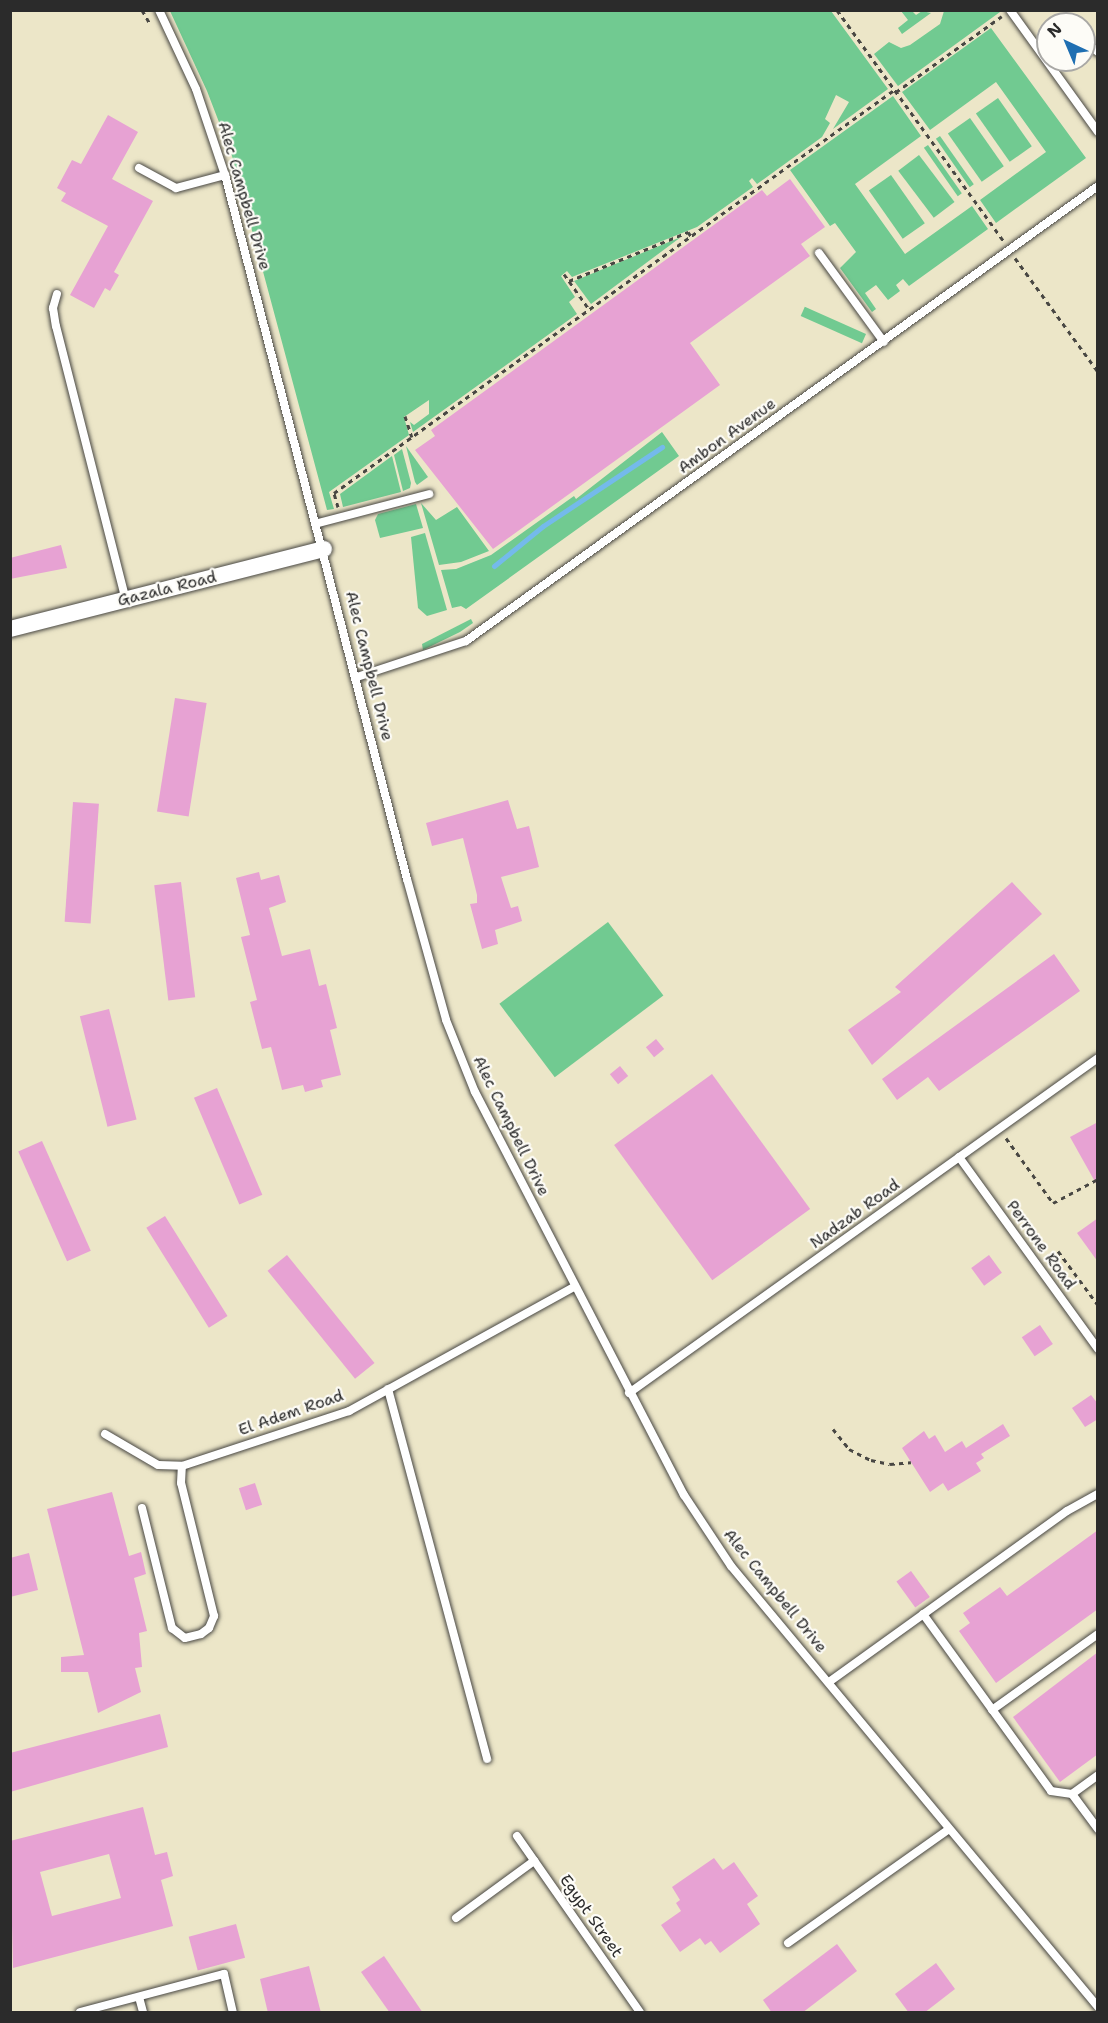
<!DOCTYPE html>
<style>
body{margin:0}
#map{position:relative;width:1108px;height:2023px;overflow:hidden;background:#ece6c8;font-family:"Shantell Sans",sans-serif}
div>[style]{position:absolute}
.green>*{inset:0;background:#71ca91;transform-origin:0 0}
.stream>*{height:5px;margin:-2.5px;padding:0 2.5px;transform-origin:2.5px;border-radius:2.5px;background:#74baeb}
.building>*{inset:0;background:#e7a2d3;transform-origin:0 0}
.path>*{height:3px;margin-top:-1.5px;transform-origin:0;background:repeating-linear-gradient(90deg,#484743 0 4.5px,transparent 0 9px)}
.roads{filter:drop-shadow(0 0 2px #484743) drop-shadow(0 0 2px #484743)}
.lane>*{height:8px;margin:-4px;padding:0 4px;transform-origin:4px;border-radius:4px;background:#fff}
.street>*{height:16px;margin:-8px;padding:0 8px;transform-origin:8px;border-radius:8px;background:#fff}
span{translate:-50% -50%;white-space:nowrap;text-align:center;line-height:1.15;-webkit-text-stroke:4.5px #fdfcf7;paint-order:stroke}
.street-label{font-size:16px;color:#2b2b2b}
.frame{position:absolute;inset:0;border:12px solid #2b2b2b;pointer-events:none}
.north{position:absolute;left:1036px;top:12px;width:60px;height:60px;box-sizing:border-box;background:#fdfcf7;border:2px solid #a9a8a5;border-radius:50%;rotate:316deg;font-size:16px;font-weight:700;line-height:24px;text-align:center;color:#2b2b2b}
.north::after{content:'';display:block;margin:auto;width:21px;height:27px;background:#1f6fb2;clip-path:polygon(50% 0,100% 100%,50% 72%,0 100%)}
</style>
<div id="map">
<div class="green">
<div style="clip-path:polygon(170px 11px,831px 11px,888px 89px,833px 129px,849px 102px,836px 95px,825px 119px,830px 123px,822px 137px,757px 184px,752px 178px,749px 181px,753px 187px,697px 227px,572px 277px,567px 271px,561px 276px,575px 297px,569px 302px,577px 314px,413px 432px,410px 422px,414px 425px,429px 414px,429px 400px,404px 417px,409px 435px,329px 492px,334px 509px,327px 510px,232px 156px,207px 91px)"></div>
<div style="clip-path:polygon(901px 11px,912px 11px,916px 15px,922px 11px,931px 13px,902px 34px,898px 28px,908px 20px)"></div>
<div style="clip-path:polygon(944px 11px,1000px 12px,898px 86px,874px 54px,889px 42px,901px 48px,910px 45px,940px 24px)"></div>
<div style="clip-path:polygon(991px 28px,1086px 158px,996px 223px,980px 200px,1046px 152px,996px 82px,930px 130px,902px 92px)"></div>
<div style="clip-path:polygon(893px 96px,921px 136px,855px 184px,905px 254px,972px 206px,988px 229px,909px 286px,903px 279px,896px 285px,900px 291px,888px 300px,876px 285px,865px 293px,876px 309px,872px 312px,840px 268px,856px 252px,835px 223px,830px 226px,790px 170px)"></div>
<div style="left:998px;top:98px;width:59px;height:27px;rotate:55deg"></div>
<div style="left:970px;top:118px;width:59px;height:27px;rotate:55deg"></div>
<div style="left:940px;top:136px;width:59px;height:5px;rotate:55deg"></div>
<div style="left:928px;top:145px;width:59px;height:5px;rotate:55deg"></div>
<div style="left:919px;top:155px;width:59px;height:26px;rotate:53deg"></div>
<div style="left:891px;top:175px;width:59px;height:27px;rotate:55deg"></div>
<div style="clip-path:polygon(681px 237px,591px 304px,574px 281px)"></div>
<div style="left:866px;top:334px;width:10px;height:67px;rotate:114deg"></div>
<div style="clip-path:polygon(662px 432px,679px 456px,466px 609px,461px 606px,452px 608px,441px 570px,456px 569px,491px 555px,574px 496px,576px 499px)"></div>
<div style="clip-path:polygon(406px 446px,428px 477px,417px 485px,415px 482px)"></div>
<div style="clip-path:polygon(402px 449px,411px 483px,410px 488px,403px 491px,394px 455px)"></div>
<div style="clip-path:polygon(392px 456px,401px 492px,343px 507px,340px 494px)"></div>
<div style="clip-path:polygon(421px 503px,436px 520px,457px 507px,489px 551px,461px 562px,439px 565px)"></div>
<div style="clip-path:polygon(416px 504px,423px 528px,380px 538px,375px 520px,378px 514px)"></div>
<div style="clip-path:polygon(425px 533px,447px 610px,427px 616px,418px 608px,411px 537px)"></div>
<div style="clip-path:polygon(471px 619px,473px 623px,460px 632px,423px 650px,422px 644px)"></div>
<div style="left:608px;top:922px;width:92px;height:136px;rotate:53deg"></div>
</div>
<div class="stream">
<div style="left:494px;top:566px;width:63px;rotate:-39.2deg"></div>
<div style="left:543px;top:526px;width:143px;rotate:-33.6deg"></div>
</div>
<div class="building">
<div style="clip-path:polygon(108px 115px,138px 132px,112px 179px,153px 201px,114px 272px,119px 275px,110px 291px,105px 288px,94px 308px,70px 295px,108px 226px,61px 201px,66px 193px,57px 188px,72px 160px,81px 164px)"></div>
<div style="clip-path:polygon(790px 179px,825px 227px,801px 244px,810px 256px,690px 343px,720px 385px,493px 549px,415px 450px,435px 436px,431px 430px,762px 190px,767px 196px)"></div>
<div style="clip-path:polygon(61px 545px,67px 568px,10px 579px,10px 558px)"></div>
<div style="left:175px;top:698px;width:32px;height:115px;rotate:9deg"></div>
<div style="clip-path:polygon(508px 800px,517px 829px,529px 826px,539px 867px,501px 877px,511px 908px,518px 906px,522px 921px,495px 930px,498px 944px,482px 949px,470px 904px,477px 903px,477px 895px,463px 838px,432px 846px,426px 823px)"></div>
<div style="left:73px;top:802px;width:26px;height:120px;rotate:4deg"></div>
<div style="clip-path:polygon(259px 872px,261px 880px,279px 875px,286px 902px,269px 908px,282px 956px,310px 949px,319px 986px,326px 984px,337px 1028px,330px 1030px,341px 1075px,321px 1080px,323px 1087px,305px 1092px,303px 1085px,282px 1090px,271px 1047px,262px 1049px,250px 1002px,257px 1000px,241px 937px,250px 935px,236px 878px)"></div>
<div style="left:181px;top:882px;width:116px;height:27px;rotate:83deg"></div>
<div style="clip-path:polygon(1012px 882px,1042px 914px,872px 1065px,848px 1030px,901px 992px,895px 987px)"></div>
<div style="clip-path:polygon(1054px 954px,1080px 991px,939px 1091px,928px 1077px,897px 1100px,882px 1079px)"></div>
<div style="left:109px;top:1009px;width:114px;height:30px;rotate:76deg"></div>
<div style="left:656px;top:1039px;width:13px;height:13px;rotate:51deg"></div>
<div style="left:620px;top:1066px;width:13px;height:13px;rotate:51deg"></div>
<div style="left:712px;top:1074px;width:167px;height:121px;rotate:54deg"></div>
<div style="left:217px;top:1088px;width:116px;height:25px;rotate:67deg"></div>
<div style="clip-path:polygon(1098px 1122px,1098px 1187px,1070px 1137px)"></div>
<div style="left:42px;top:1141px;width:120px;height:26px;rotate:66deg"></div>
<div style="left:165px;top:1216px;width:118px;height:22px;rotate:58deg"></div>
<div style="clip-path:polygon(1098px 1218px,1098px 1262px,1077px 1233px)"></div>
<div style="left:287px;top:1255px;width:139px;height:25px;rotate:51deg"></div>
<div style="left:989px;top:1255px;width:22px;height:22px;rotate:54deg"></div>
<div style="left:1040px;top:1325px;width:23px;height:22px;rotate:56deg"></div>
<div style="clip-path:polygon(1091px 1395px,1098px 1404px,1098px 1419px,1085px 1427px,1072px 1408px)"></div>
<div style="clip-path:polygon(1003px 1424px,1010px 1436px,981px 1454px,984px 1458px,976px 1463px,981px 1471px,948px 1491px,943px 1483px,930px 1492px,902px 1448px,924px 1431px,929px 1439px,935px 1435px,945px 1452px,962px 1441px,966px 1448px)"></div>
<div style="left:255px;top:1483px;width:23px;height:17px;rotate:72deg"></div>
<div style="clip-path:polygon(112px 1492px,129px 1556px,141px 1552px,146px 1574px,134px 1578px,147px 1631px,139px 1633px,142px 1667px,135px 1668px,141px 1692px,98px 1713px,88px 1672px,61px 1672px,61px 1657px,84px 1655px,47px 1509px)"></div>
<div style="clip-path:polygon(1098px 1530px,1098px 1609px,996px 1683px,959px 1631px,970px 1623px,963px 1613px,1000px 1587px,1007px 1596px)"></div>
<div style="clip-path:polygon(29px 1553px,38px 1590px,10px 1597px,10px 1558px)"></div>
<div style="left:911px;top:1571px;width:32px;height:18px;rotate:54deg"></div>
<div style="clip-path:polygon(1098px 1652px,1098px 1754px,1060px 1782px,1013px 1717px)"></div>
<div style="clip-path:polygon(160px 1714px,168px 1747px,10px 1792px,10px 1753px)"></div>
<div style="clip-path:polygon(evenodd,143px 1807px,155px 1855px,167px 1852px,173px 1876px,161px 1880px,173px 1926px,13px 1968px,10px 1841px,143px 1807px,109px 1854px,121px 1898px,52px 1916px,40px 1872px,109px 1854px)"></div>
<div style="clip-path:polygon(714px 1858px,723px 1870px,734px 1862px,758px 1896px,747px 1904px,760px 1924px,720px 1953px,711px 1941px,705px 1945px,700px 1938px,680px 1952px,661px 1925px,681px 1911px,676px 1903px,680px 1900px,672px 1887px)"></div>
<div style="left:236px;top:1924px;width:35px;height:49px;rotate:75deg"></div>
<div style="clip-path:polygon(837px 1944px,857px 1971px,802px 2013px,772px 2013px,763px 2000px)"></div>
<div style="clip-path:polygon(384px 1956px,423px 2013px,390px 2013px,361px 1972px)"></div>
<div style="clip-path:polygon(936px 1963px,955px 1989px,924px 2013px,909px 2013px,895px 1994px)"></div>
<div style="clip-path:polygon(309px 1966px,321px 2013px,268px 2013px,260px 1979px)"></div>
</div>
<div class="path">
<div style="left:142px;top:10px;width:16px;rotate:60deg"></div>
<div style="left:837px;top:10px;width:284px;rotate:54.2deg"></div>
<div style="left:896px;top:92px;width:130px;rotate:-35.6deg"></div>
<div style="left:1015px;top:258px;width:141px;rotate:53.9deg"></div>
<div style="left:564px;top:274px;width:43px;rotate:54.5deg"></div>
<div style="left:569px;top:281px;width:129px;rotate:-22.4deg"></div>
<div style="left:688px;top:232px;width:5px;rotate:53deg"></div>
<div style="left:405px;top:416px;width:22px;rotate:72deg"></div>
<div style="left:338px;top:507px;width:15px;rotate:-106deg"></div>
<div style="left:334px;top:493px;width:690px;rotate:-35.74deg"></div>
<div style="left:1006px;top:1138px;width:80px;rotate:54.1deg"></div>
<div style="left:1053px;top:1203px;width:51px;rotate:-28.1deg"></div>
<div style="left:1058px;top:1251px;width:67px;rotate:53.5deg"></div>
<div style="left:833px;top:1429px;width:26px;rotate:51deg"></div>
<div style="left:849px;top:1449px;width:25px;rotate:27deg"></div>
<div style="left:871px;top:1460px;width:19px;rotate:12deg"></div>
<div style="left:890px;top:1464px;width:21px;rotate:-5deg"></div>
</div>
<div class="roads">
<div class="lane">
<div style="left:159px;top:10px;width:87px;rotate:64.9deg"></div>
<div style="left:196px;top:89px;width:91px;rotate:71.4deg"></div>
<div style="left:225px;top:175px;width:727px;rotate:75.51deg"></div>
<div style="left:407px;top:879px;width:146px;rotate:74.5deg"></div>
<div style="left:446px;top:1020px;width:78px;rotate:68.1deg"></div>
<div style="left:475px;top:1092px;width:454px;rotate:62.6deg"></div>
<div style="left:684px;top:1495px;width:85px;rotate:56.5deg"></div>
<div style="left:731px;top:1566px;width:574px;rotate:50.23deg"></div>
<div style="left:1010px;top:10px;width:150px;rotate:54.2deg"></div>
<div style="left:1084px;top:41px;width:18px;rotate:38deg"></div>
<div style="left:139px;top:168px;width:42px;rotate:28.4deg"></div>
<div style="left:176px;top:188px;width:51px;rotate:-14.9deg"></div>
<div style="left:819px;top:253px;width:110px;rotate:53.9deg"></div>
<div style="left:57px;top:294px;width:15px;rotate:106deg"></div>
<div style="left:53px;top:308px;width:18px;rotate:81deg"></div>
<div style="left:56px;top:326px;width:283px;rotate:75.7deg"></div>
<div style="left:318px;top:523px;width:115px;rotate:-14.6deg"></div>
<div style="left:357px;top:677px;width:115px;rotate:-18.3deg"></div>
<div style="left:466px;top:641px;width:779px;rotate:-35.75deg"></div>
<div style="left:959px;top:1157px;width:237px;rotate:54.1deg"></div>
<div style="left:388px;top:1389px;width:383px;rotate:75deg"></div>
<div style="left:629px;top:1393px;width:576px;rotate:-35.54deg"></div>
<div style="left:105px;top:1434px;width:61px;rotate:30.3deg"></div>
<div style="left:158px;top:1465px;width:24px;rotate:2deg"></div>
<div style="left:182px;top:1466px;width:176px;rotate:-18.2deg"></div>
<div style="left:349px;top:1411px;width:258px;rotate:-28.9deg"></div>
<div style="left:142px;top:1508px;width:124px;rotate:76deg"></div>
<div style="left:172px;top:1628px;width:16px;rotate:38deg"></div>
<div style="left:185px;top:1638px;width:16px;rotate:-14deg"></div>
<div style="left:201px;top:1634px;width:10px;rotate:-37deg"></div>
<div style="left:209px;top:1628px;width:13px;rotate:-67deg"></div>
<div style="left:214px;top:1616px;width:137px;rotate:-103.9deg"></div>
<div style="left:181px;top:1483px;width:17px;rotate:-87deg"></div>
<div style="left:923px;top:1614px;width:218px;rotate:54.1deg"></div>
<div style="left:1051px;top:1791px;width:21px;rotate:8deg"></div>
<div style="left:1072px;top:1794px;width:44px;rotate:53.4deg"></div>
<div style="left:829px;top:1682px;width:293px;rotate:-35.7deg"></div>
<div style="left:1067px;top:1511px;width:35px;rotate:-29deg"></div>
<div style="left:992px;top:1710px;width:130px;rotate:-35.6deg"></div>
<div style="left:1072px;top:1794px;width:32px;rotate:-36deg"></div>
<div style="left:517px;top:1836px;width:215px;rotate:55.1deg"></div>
<div style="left:456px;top:1918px;width:97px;rotate:-36.2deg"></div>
<div style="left:788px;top:1943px;width:197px;rotate:-35.3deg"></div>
<div style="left:139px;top:1997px;width:16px;rotate:75deg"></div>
<div style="left:80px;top:2012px;width:149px;rotate:-14.8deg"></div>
<div style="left:224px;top:1974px;width:39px;rotate:77deg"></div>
</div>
<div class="street">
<div style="left:10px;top:629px;width:324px;rotate:-14.3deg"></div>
</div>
</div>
<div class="street-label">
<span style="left:244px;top:196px;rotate:74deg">Alec Campbell Drive</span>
<span style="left:727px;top:436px;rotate:-36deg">Ambon Avenue</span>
<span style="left:167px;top:589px;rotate:-14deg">Gazala Road</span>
<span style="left:369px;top:666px;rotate:76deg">Alec Campbell Drive</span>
<span style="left:511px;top:1126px;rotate:64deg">Alec Campbell Drive</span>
<span style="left:855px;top:1214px;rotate:-36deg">Nadzab Road</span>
<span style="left:1041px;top:1245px;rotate:54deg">Perrone Road</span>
<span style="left:291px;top:1413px;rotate:-19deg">El Adem Road</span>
<span style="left:775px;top:1591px;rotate:51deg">Alec Campbell Drive</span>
<span style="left:591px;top:1916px;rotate:55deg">Egypt Street</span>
</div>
<div class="frame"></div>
<div class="north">N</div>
</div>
